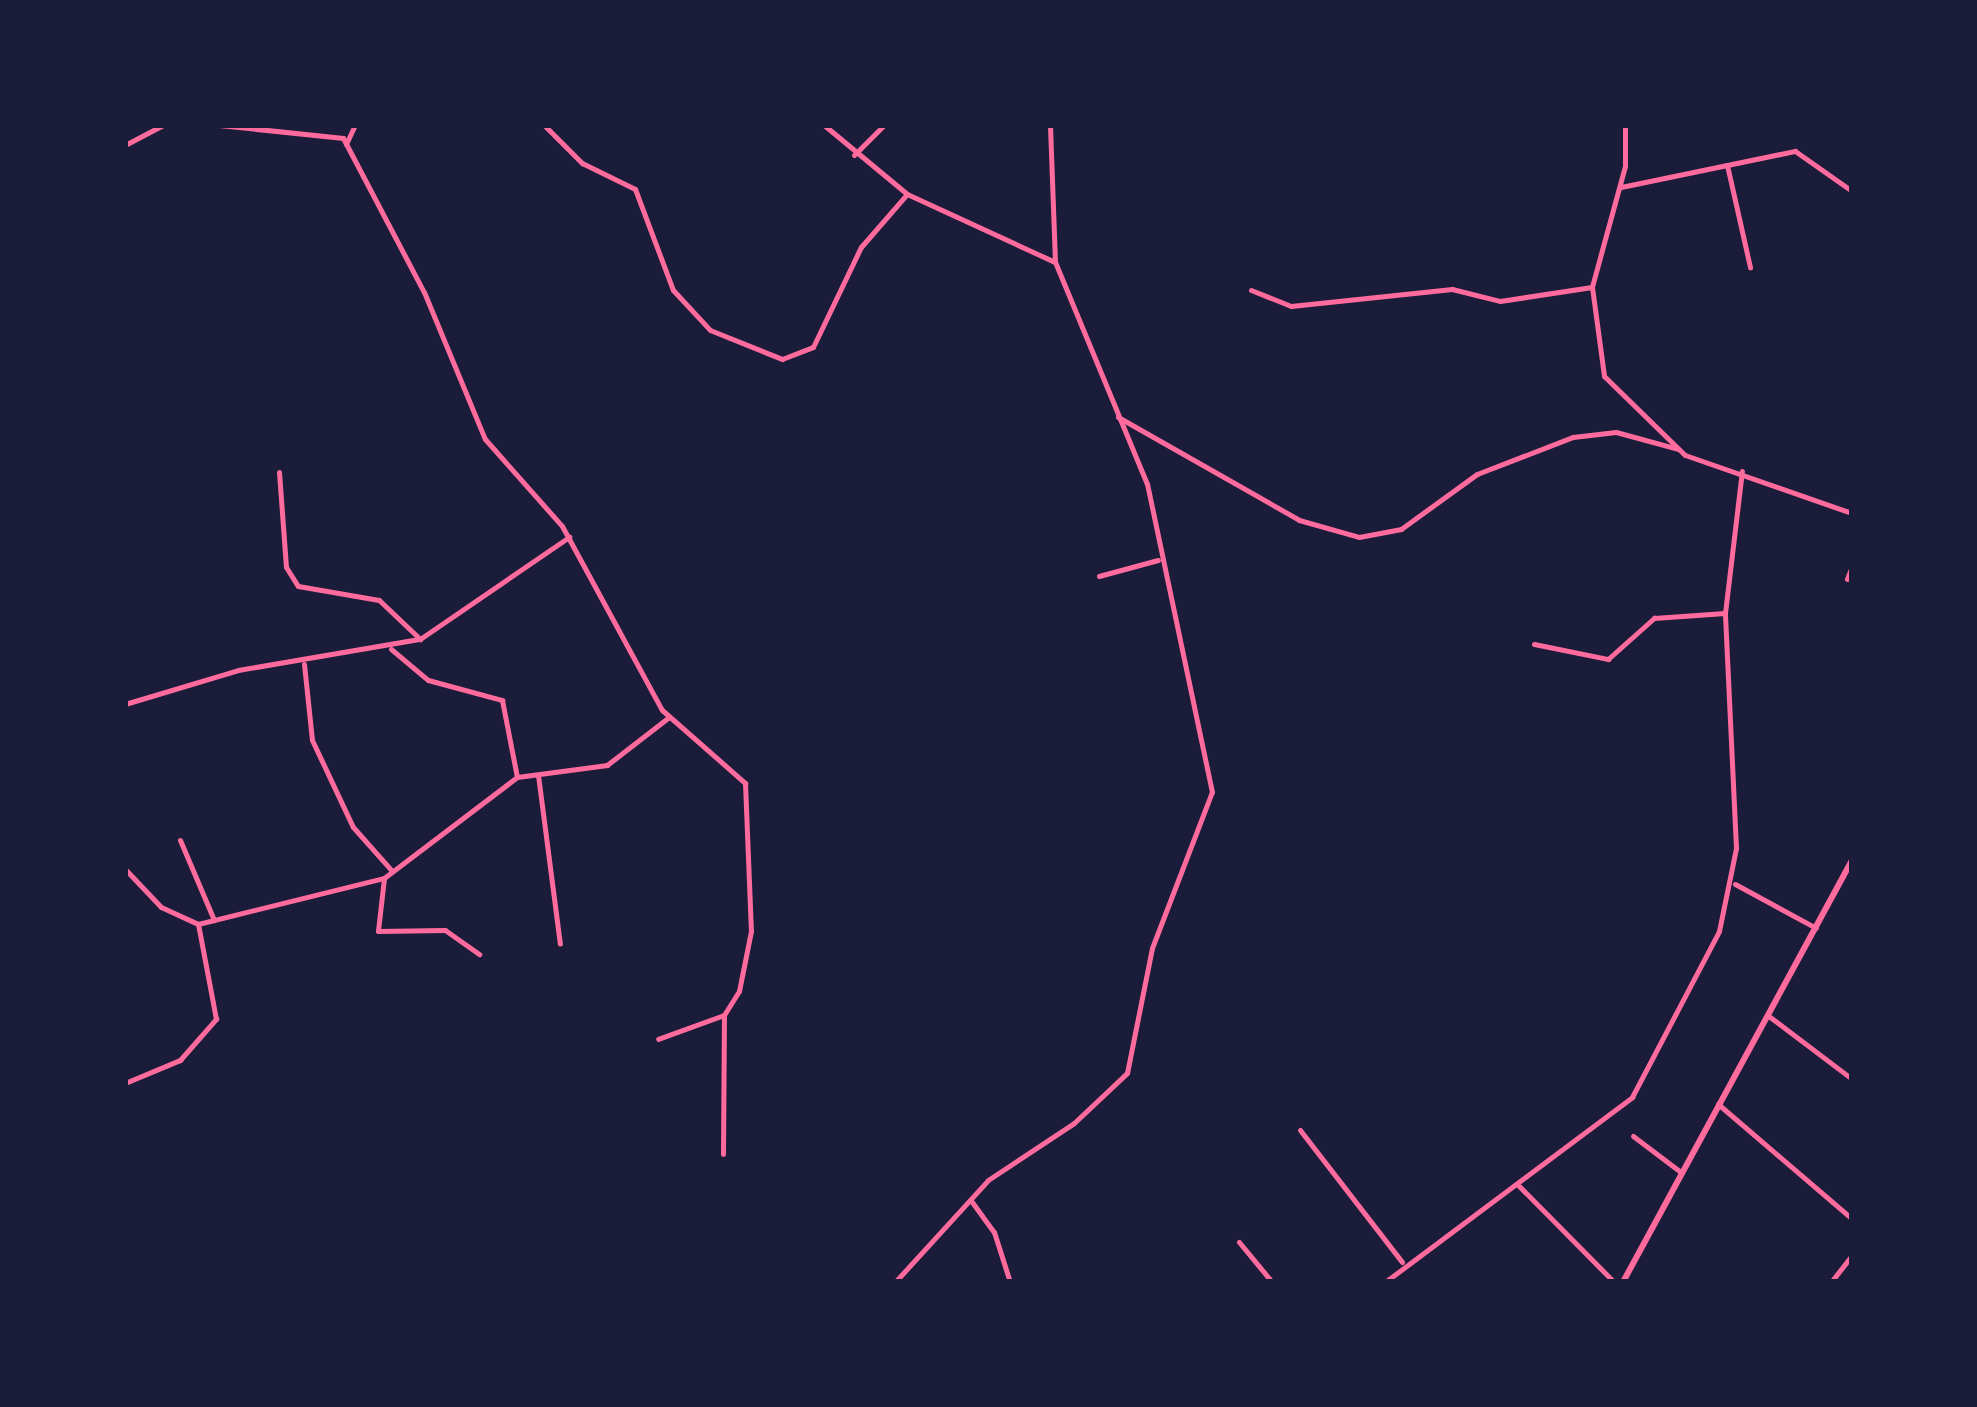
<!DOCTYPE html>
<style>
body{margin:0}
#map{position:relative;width:1977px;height:1407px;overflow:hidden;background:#1b1b3a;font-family:"IBM Plex Sans",sans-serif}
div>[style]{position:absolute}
.minor>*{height:5px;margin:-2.5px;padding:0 2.5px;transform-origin:2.5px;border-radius:2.5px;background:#ff6b9d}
.tertiary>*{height:6px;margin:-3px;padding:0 3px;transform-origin:3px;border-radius:3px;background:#ff6b9d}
span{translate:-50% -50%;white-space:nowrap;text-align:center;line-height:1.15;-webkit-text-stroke:8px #1b1b3a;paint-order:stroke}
.frame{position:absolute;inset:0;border:128px solid #1b1b3a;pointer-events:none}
</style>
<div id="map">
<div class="minor">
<div style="left:219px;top:125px;width:125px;rotate:6deg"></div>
<div style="left:343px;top:138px;width:174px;rotate:62.3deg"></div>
<div style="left:424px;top:292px;width:159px;rotate:67.5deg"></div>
<div style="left:485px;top:439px;width:116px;rotate:48.5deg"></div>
<div style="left:562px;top:526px;width:209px;rotate:61.5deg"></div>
<div style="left:662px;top:710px;width:111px;rotate:41.3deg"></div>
<div style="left:745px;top:783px;width:148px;rotate:87.7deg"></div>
<div style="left:751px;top:931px;width:61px;rotate:101.3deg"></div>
<div style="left:739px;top:991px;width:28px;rotate:122deg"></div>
<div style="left:724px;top:1015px;width:70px;rotate:160deg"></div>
<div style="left:544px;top:125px;width:54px;rotate:45deg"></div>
<div style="left:582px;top:163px;width:59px;rotate:26.1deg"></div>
<div style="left:635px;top:189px;width:108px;rotate:69.4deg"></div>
<div style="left:673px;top:290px;width:54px;rotate:47.2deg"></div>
<div style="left:710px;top:330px;width:78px;rotate:21.9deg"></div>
<div style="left:782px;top:359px;width:33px;rotate:-21deg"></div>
<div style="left:813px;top:347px;width:111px;rotate:-64.4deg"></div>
<div style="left:861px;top:247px;width:70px;rotate:-49deg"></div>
<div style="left:824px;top:125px;width:108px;rotate:39.7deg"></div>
<div style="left:907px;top:194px;width:163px;rotate:24.7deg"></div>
<div style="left:1625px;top:125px;width:41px;rotate:90deg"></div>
<div style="left:1625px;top:166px;width:125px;rotate:105.3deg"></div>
<div style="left:1592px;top:287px;width:90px;rotate:82.3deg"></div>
<div style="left:1604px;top:376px;width:113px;rotate:44.3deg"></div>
<div style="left:1685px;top:455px;width:177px;rotate:19.2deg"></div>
<div style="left:346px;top:144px;width:21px;rotate:-65deg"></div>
<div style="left:125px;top:145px;width:43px;rotate:-27.8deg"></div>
<div style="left:854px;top:155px;width:42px;rotate:-45deg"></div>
<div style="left:1727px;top:165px;width:105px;rotate:77.3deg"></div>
<div style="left:1621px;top:187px;width:178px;rotate:-11.7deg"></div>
<div style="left:1795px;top:151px;width:70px;rotate:35.1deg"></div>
<div style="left:1251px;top:290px;width:43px;rotate:21.8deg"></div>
<div style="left:1291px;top:306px;width:162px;rotate:-6deg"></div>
<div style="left:1452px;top:289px;width:49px;rotate:14deg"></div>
<div style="left:1500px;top:301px;width:93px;rotate:-8.7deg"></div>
<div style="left:1118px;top:417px;width:208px;rotate:29.6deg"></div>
<div style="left:1299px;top:520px;width:62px;rotate:15.8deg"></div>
<div style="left:1359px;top:537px;width:43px;rotate:-10.8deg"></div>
<div style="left:1401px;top:529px;width:94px;rotate:-35.9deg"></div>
<div style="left:1477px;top:474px;width:103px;rotate:-21.1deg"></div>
<div style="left:1573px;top:437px;width:43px;rotate:-6.6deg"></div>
<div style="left:1616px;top:432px;width:64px;rotate:15.3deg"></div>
<div style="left:279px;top:472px;width:95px;rotate:85.8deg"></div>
<div style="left:286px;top:567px;width:22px;rotate:58deg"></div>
<div style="left:298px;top:586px;width:82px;rotate:9.8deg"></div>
<div style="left:379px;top:600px;width:57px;rotate:43.6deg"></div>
<div style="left:1099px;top:576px;width:61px;rotate:-15.2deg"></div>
<div style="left:1847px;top:579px;width:14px;rotate:-69deg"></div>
<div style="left:1534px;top:644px;width:76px;rotate:11.5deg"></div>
<div style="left:1608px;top:659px;width:62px;rotate:-41.7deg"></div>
<div style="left:1654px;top:618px;width:71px;rotate:-4deg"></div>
<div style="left:391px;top:649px;width:48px;rotate:40deg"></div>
<div style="left:428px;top:680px;width:77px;rotate:15.1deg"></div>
<div style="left:502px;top:700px;width:78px;rotate:79deg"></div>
<div style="left:304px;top:664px;width:76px;rotate:84deg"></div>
<div style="left:312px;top:740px;width:96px;rotate:64.8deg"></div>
<div style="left:353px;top:827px;width:59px;rotate:48.4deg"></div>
<div style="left:125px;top:704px;width:118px;rotate:-16.7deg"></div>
<div style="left:238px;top:670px;width:185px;rotate:-9.7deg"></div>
<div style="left:420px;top:639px;width:181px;rotate:-34.4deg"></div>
<div style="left:538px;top:775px;width:170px;rotate:82.6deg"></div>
<div style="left:180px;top:840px;width:87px;rotate:67deg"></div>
<div style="left:125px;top:869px;width:52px;rotate:46.5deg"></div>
<div style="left:161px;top:907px;width:41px;rotate:24.7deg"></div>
<div style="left:198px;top:924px;width:192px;rotate:-13.9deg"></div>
<div style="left:384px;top:878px;width:167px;rotate:-37.2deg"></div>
<div style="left:517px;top:777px;width:91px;rotate:-7.6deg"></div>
<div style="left:607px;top:765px;width:78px;rotate:-37.7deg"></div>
<div style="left:384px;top:878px;width:53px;rotate:96.5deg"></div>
<div style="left:378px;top:931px;width:67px;rotate:-0.9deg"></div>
<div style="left:445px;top:930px;width:42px;rotate:35.2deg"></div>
<div style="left:1735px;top:884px;width:92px;rotate:28.5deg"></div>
<div style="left:1770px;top:1017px;width:103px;rotate:37.1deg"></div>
<div style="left:125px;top:1083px;width:60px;rotate:-22.7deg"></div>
<div style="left:180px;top:1060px;width:55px;rotate:-48.7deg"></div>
<div style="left:216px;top:1019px;width:97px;rotate:-100.7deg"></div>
<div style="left:1718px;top:1104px;width:177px;rotate:40.6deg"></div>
<div style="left:1300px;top:1130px;width:167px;rotate:52.3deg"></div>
<div style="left:1633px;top:1136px;width:61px;rotate:37.1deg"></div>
<div style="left:723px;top:1154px;width:139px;rotate:-89.6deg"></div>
<div style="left:1518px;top:1185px;width:136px;rotate:45.3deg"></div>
<div style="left:972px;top:1202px;width:37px;rotate:54deg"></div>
<div style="left:994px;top:1232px;width:52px;rotate:72.3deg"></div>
<div style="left:1239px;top:1242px;width:52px;rotate:50.5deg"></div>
<div style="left:895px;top:1282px;width:138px;rotate:-47.6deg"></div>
<div style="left:988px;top:1180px;width:103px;rotate:-33.5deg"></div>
<div style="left:1074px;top:1123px;width:73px;rotate:-43.3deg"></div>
<div style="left:1127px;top:1073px;width:127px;rotate:-78.7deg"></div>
<div style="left:1152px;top:948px;width:167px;rotate:-69deg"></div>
<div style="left:1212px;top:792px;width:315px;rotate:-101.9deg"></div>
<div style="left:1147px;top:484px;width:240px;rotate:-112.5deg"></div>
<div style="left:1055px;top:262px;width:137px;rotate:-92.1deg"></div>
<div style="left:1385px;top:1282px;width:309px;rotate:-36.8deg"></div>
<div style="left:1632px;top:1097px;width:187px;rotate:-62.3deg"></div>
<div style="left:1719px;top:931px;width:85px;rotate:-78.4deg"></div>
<div style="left:1736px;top:848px;width:235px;rotate:-92.7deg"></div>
<div style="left:1725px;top:613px;width:143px;rotate:-83.2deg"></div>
<div style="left:1831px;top:1282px;width:34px;rotate:-52deg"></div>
</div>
<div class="tertiary">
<div style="left:1623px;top:1282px;width:479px;rotate:-61.5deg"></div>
</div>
<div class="frame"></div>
</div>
